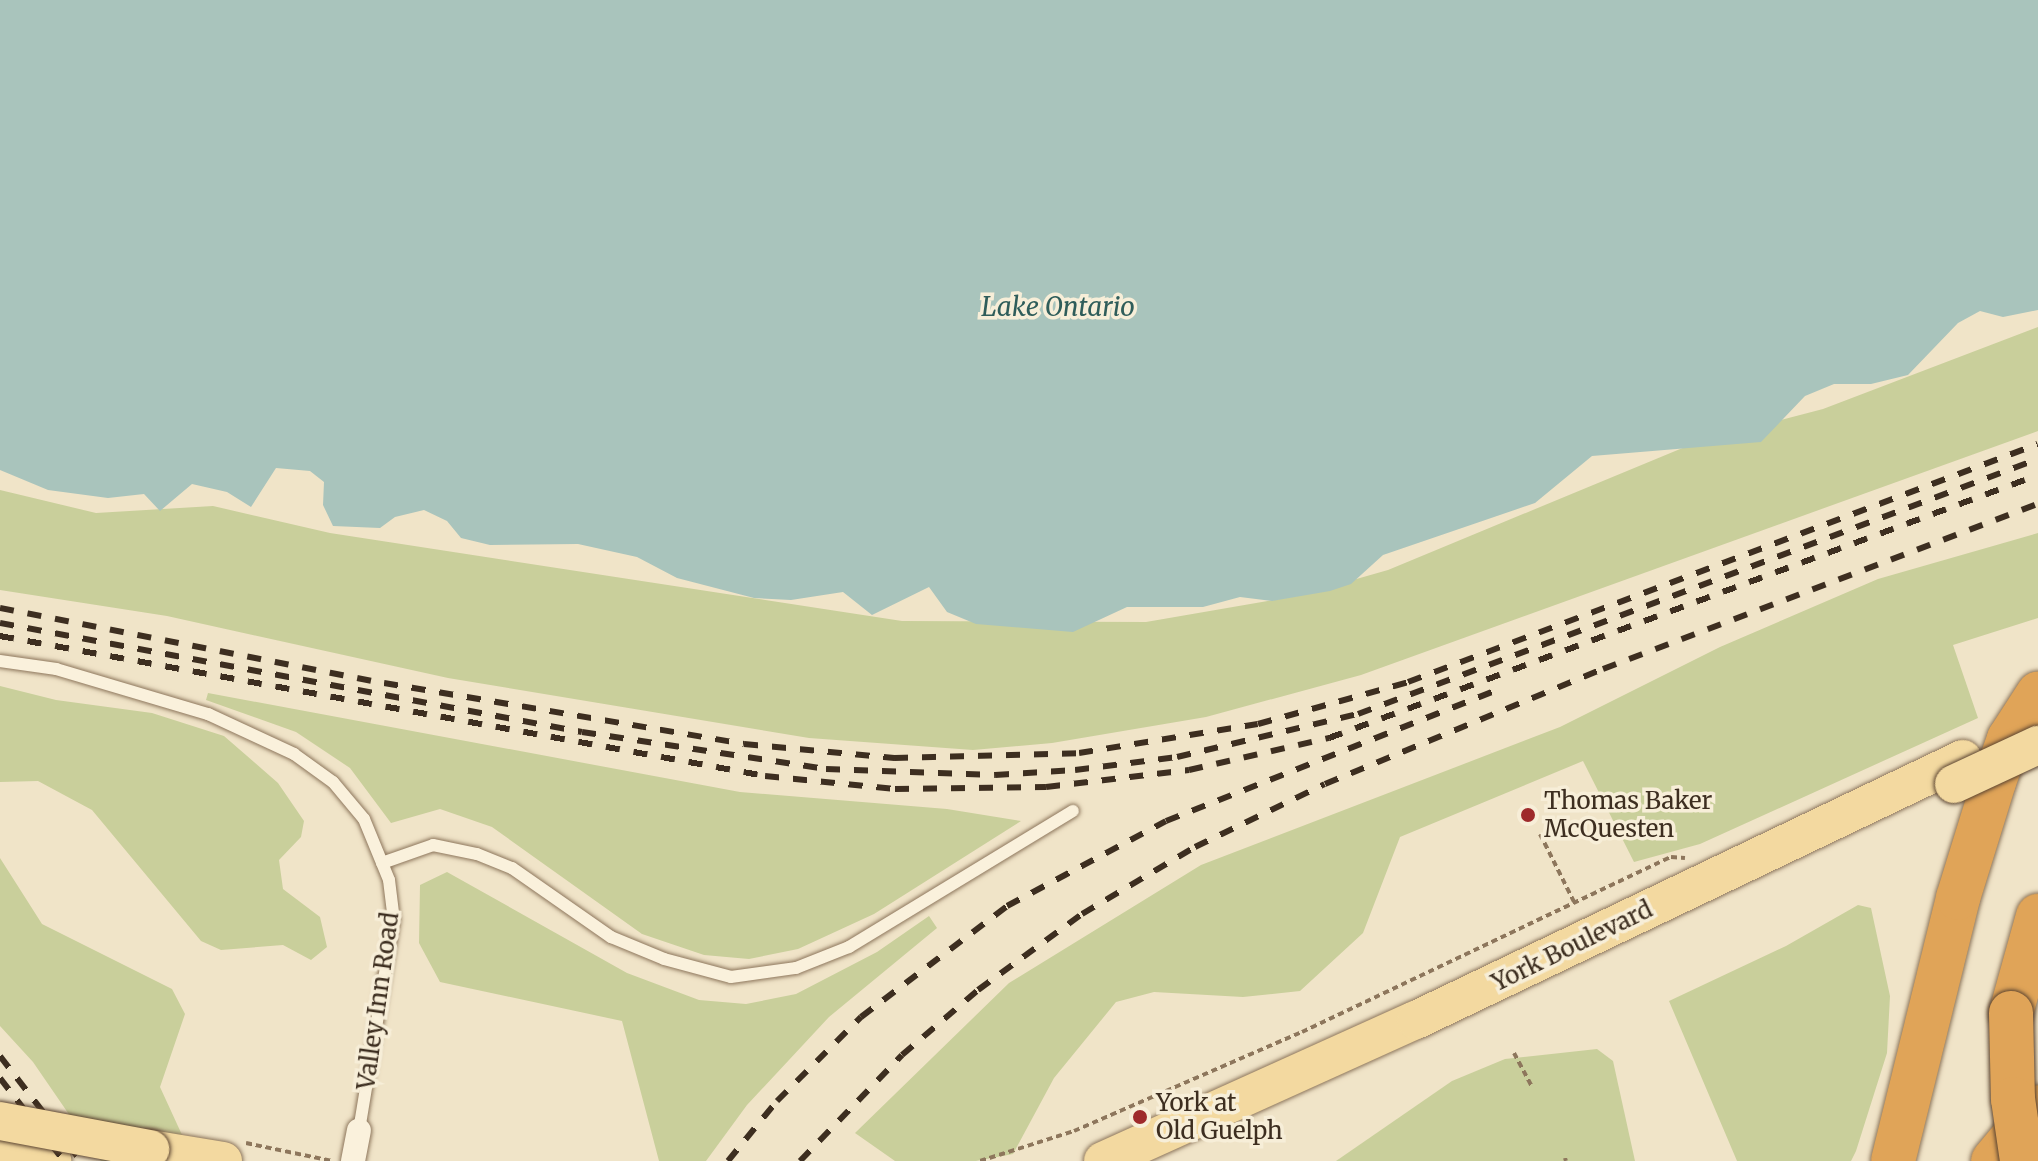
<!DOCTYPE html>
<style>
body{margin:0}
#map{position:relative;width:2038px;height:1161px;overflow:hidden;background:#f0e4c8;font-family:Merriweather,serif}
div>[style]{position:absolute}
.green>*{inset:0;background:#c9cf9b}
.water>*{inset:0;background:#a9c4bc}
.path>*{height:4px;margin-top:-2px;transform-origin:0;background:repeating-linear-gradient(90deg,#8d765c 0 6px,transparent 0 10px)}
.roads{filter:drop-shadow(0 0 2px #8d765c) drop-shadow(0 0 2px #8d765c)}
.service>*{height:12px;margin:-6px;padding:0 6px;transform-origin:6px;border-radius:6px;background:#faf1dc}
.minor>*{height:24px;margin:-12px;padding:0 12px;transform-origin:12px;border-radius:12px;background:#faf1dc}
.primary>*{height:38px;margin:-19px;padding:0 19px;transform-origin:19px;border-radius:19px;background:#f3d9a0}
.motorway>*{height:44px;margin:-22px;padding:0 22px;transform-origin:22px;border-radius:22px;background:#e0a458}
.rail>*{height:6px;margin-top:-3px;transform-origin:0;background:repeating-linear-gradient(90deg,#3d2e20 0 14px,transparent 0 28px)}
.bridges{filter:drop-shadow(0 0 2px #5b4430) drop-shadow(0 0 2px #5b4430)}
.primary-bridge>*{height:38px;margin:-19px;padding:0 19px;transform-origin:19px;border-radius:19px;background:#f3d9a0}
.motorway-bridge>*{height:44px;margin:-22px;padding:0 22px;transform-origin:22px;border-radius:22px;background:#e0a458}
.dots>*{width:22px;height:22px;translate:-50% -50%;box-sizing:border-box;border:4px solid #f7eed8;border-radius:50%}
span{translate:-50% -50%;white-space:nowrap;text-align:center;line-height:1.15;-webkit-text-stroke:7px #f7eed8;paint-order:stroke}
.poi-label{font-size:24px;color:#3d2e20}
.left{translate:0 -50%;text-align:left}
.street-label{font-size:24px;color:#3d2e20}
.water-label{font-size:26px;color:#2f5d5a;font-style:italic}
</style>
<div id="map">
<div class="green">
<div style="clip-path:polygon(2038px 327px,2038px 431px,1361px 675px,1206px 717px,1052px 743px,973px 750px,809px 738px,448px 678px,167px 616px,0 590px,0 490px,96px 513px,213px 506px,330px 533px,902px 621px,1146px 622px,1297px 596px,1388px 570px,1697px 442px,1823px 409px)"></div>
<div style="clip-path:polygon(2038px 533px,2038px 618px,1953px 645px,1978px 718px,1700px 844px,1634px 862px,1583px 761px,1400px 837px,1363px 933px,1300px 991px,1243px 997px,1154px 992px,1116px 1002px,1054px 1078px,1013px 1154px,976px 1161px,895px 1161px,855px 1133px,1009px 983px,1201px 865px,1560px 727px,1720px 647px,1878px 579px)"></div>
<div style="clip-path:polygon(0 686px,56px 700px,152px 713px,224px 736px,278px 783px,304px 821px,301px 837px,279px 860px,283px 889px,320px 917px,327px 947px,311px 960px,283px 945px,221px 950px,201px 941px,92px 810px,38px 781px,0 782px)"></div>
<div style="clip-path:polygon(208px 693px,740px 792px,947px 809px,1021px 821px,874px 914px,798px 949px,749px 959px,704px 955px,642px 934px,492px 827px,440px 809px,391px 823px,350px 768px,296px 732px,206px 700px)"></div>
<div style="clip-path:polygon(0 858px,42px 924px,172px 989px,185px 1014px,160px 1087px,194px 1161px,101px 1161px,33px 1062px,0 1026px)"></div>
<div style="clip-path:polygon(447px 872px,627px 973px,699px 1000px,746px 1004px,796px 994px,877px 952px,929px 916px,937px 928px,829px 1017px,747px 1105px,706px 1161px,659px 1161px,622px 1021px,440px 982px,419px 943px,420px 885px)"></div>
<div style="clip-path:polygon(1858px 905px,1871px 908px,1890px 996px,1887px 1053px,1856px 1151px,1851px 1161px,1737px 1161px,1669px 1001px,1786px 946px)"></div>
<div style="clip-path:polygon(1597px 1049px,1613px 1061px,1635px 1161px,1336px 1161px,1452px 1081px,1505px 1059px)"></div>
</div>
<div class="water">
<div style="clip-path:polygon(0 0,2038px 0,2038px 310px,2003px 317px,1980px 311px,1958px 323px,1908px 375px,1871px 384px,1834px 384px,1805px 396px,1761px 442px,1592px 456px,1535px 503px,1383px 555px,1351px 584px,1330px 591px,1272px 601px,1240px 597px,1203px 607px,1127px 607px,1073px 632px,976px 624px,947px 612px,929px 587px,872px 615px,843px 592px,791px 600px,754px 598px,677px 578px,637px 557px,578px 544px,490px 545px,461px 538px,447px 521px,424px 510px,395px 517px,380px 528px,333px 526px,323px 505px,324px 482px,310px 471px,276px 468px,251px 507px,227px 492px,192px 484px,160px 511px,144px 494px,108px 498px,48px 490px,0 470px)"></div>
</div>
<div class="path">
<div style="left:1540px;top:834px;width:76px;rotate:63.4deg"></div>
<div style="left:1514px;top:1053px;width:38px;rotate:62deg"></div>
<div style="left:246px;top:1143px;width:88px;rotate:11.8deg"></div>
<div style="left:1565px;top:1158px;width:3px;rotate:72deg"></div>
<div style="left:980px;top:1161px;width:99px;rotate:-17.7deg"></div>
<div style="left:1074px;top:1131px;width:249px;rotate:-23.5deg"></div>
<div style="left:1302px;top:1032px;width:408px;rotate:-25.4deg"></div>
<div style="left:1671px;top:857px;width:14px;rotate:4deg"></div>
</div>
<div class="roads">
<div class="service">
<div style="left:0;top:661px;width:57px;rotate:8.1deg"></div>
<div style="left:56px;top:669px;width:159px;rotate:16.5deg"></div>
<div style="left:208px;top:714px;width:95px;rotate:24.9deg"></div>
<div style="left:294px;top:754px;width:48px;rotate:35.7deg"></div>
<div style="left:333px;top:782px;width:48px;rotate:50deg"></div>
<div style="left:364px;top:819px;width:66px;rotate:67.7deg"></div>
<div style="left:389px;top:880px;width:39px;rotate:83deg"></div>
<div style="left:394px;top:919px;width:215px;rotate:99.4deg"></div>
<div style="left:382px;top:863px;width:54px;rotate:-19.4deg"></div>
<div style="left:433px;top:845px;width:45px;rotate:11.6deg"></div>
<div style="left:477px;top:854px;width:38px;rotate:22deg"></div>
<div style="left:512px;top:868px;width:121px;rotate:34.9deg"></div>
<div style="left:611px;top:937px;width:57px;rotate:22.5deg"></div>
<div style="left:664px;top:959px;width:69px;rotate:15deg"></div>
<div style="left:731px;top:977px;width:66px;rotate:-7.9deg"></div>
<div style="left:796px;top:968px;width:57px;rotate:-21.6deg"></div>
<div style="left:849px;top:947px;width:262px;rotate:-31.3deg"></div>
</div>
<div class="minor">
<div style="left:353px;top:1161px;width:31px;rotate:-79deg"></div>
</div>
<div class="primary">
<div style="left:150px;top:1149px;width:74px;rotate:9.3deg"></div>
<div style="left:0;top:1153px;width:53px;rotate:8.7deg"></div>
<div style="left:1103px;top:1161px;width:343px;rotate:-24.3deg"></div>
<div style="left:1416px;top:1020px;width:606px;rotate:-25.51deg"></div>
</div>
<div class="motorway">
<div style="left:2011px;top:1013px;width:101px;rotate:-74.4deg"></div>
<div style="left:1893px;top:1161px;width:271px;rotate:-76.1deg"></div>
<div style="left:1958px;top:898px;width:121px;rotate:-72.8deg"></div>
<div style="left:1994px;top:782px;width:46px;rotate:-70.8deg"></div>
<div style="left:2009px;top:739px;width:54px;rotate:-57.2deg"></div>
<div style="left:1993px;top:1161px;width:70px;rotate:-50.2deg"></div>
</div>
</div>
<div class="rail">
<div style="left:0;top:608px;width:391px;rotate:11.1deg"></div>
<div style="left:384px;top:683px;width:365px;rotate:9.6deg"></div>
<div style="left:744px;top:744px;width:151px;rotate:5.3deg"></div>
<div style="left:894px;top:758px;width:185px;rotate:-1.5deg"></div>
<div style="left:1079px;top:753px;width:181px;rotate:-9.2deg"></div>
<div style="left:1258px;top:724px;width:156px;rotate:-15.6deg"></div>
<div style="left:1408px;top:682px;width:673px;rotate:-20.7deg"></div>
<div style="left:0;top:623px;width:592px;rotate:10.61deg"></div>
<div style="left:582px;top:732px;width:247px;rotate:8.6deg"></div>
<div style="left:826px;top:769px;width:169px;rotate:2deg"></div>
<div style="left:995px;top:775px;width:80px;rotate:-3.6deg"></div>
<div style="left:1075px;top:770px;width:103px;rotate:-7.3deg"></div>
<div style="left:1177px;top:757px;width:186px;rotate:-13.4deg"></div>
<div style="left:1358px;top:714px;width:726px;rotate:-20.56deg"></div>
<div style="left:0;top:636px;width:778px;rotate:10.37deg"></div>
<div style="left:765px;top:776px;width:131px;rotate:5.7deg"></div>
<div style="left:895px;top:789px;width:151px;rotate:-0.8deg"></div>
<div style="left:1046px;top:787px;width:144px;rotate:-6.8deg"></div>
<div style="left:1189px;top:770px;width:144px;rotate:-12.9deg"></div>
<div style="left:1329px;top:738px;width:756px;rotate:-20.35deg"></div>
<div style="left:0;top:1056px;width:133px;rotate:52.4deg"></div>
<div style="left:0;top:1078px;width:105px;rotate:52.4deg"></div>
<div style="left:728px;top:1161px;width:77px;rotate:-50.8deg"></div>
<div style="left:777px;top:1101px;width:119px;rotate:-45deg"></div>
<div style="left:861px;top:1017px;width:183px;rotate:-37.2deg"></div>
<div style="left:1007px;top:906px;width:180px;rotate:-28.1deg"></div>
<div style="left:1166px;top:821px;width:359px;rotate:-21.6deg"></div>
<div style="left:800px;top:1161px;width:147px;rotate:-46.1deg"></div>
<div style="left:902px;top:1055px;width:100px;rotate:-40.5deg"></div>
<div style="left:978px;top:990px;width:129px;rotate:-36.2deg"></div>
<div style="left:1082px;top:914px;width:131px;rotate:-30.7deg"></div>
<div style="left:1195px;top:847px;width:144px;rotate:-25.9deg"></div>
<div style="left:1325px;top:784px;width:301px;rotate:-22.5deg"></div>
<div style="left:1603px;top:669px;width:465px;rotate:-20.8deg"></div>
</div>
<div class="bridges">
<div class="primary-bridge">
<div style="left:1954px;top:784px;width:93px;rotate:-24.9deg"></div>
<div style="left:0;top:1121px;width:153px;rotate:10.6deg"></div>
</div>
<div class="motorway-bridge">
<div style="left:2011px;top:1013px;width:86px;rotate:88.7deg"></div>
<div style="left:2013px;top:1099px;width:63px;rotate:81.7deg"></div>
</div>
</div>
<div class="dots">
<div style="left:1528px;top:815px;background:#9e2a2b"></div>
<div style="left:1140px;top:1117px;background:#9e2a2b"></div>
</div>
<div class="poi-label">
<span class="left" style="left:1544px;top:815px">Thomas Baker<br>McQuesten</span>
<span class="left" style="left:1156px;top:1117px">York at<br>Old Guelph</span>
</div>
<div class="street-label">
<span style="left:1572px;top:946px;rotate:-26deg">York Boulevard</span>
<span style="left:378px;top:1001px;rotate:-82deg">Valley Inn Road</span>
</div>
<div class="water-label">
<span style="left:1058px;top:307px">Lake Ontario</span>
</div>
</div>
